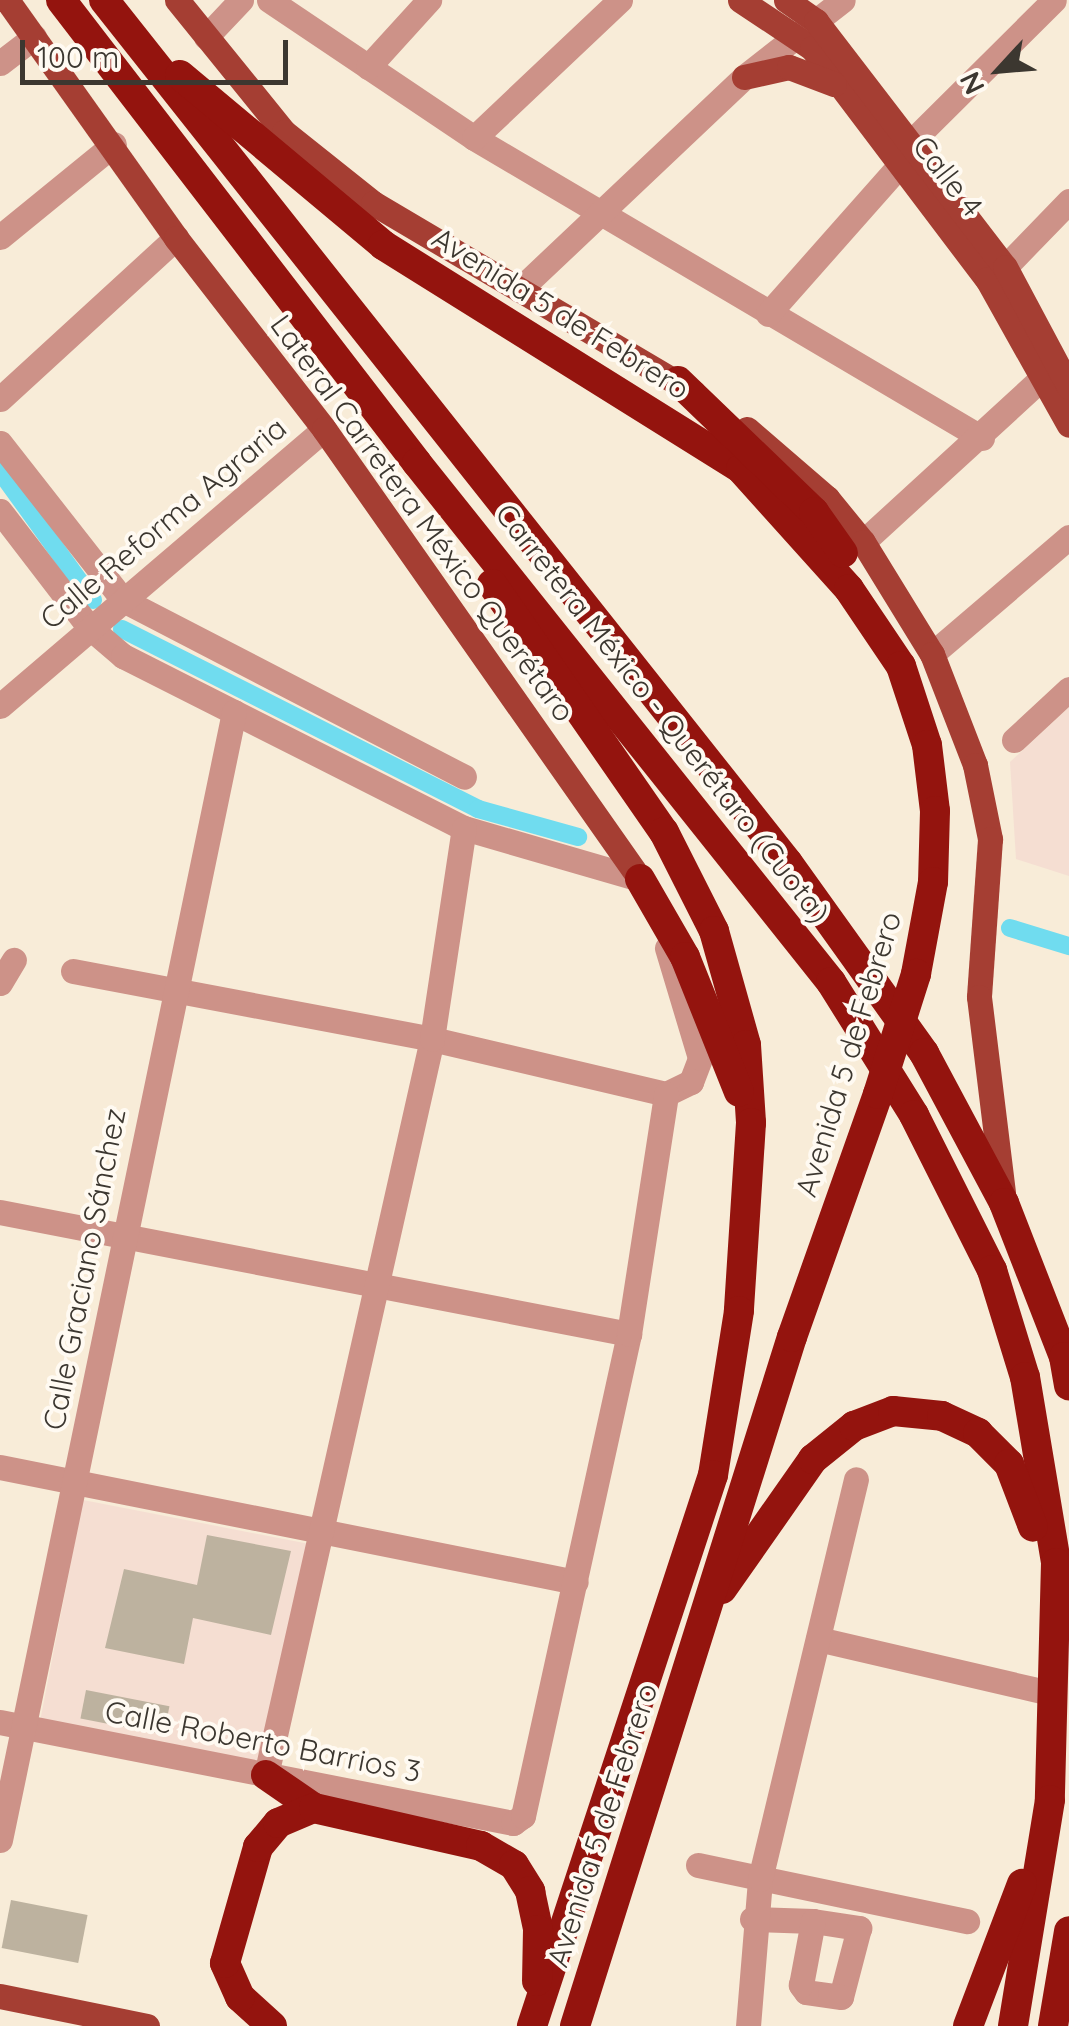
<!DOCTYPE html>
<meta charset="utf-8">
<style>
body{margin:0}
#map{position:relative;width:1069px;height:2026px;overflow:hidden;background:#f8ecd8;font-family:Quicksand,sans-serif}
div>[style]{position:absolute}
.education>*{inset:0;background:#f5ded2;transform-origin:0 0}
.canal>*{height:18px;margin:-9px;padding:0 9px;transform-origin:9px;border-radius:9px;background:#70dcef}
.building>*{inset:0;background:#bdb29f;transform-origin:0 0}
.minor>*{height:25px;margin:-12.5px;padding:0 12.5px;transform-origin:12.5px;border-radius:12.5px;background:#cd9288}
.major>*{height:25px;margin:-12.5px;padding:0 12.5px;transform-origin:12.5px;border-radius:12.5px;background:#a53e33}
.highway>*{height:30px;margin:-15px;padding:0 15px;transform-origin:15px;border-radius:15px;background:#94140e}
.highway-bridge>*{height:30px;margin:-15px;padding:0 15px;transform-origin:15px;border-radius:15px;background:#94140e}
span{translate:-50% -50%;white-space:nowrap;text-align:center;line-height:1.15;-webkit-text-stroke:8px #fffaf2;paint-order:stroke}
.street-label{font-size:30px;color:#3c3730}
.north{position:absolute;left:949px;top:20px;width:100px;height:100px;-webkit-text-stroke:8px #fffaf2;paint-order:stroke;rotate:244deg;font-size:28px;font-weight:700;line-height:40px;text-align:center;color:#3c3730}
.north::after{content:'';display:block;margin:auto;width:35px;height:45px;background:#3c3730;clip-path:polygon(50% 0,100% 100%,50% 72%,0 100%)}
.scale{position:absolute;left:20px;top:40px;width:268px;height:45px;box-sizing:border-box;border:5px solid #3c3730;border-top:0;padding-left:12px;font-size:30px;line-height:35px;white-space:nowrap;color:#3c3730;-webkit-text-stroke:8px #fffaf2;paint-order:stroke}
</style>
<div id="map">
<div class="education">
<div style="clip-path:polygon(1069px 707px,1069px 876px,1016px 859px,1010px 762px)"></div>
<div style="left:83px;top:1500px;width:228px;height:223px;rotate:11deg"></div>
</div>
<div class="canal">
<div style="left:0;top:471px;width:159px;rotate:54.2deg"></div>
<div style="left:122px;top:629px;width:399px;rotate:26.8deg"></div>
<div style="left:478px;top:809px;width:104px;rotate:15.6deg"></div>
<div style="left:1010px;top:928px;width:62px;rotate:17deg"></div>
</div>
<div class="building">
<div style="clip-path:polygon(207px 1535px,291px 1551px,271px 1635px,193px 1618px,184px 1664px,105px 1648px,124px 1569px,197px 1585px)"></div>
<div style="left:86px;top:1690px;width:85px;height:29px;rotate:11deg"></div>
<div style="left:11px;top:1900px;width:78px;height:49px;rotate:11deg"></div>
</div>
<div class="minor">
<div style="left:269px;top:0;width:247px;rotate:33.9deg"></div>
<div style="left:474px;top:138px;width:590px;rotate:30.56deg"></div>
<div style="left:206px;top:37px;width:51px;rotate:-46.6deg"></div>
<div style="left:0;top:63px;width:43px;rotate:-37.4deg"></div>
<div style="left:368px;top:67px;width:91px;rotate:-47.7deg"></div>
<div style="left:474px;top:138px;width:201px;rotate:-43.4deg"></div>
<div style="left:909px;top:144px;width:204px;rotate:-44.8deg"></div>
<div style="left:0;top:237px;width:147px;rotate:-39.2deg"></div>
<div style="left:1005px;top:267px;width:92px;rotate:-45.9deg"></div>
<div style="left:519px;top:290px;width:310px;rotate:-43.4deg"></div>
<div style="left:744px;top:77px;width:125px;rotate:-37.9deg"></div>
<div style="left:768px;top:314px;width:198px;rotate:-48.5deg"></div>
<div style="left:0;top:399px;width:239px;rotate:-42.5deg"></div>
<div style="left:0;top:443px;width:199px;rotate:51.9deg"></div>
<div style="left:123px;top:600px;width:384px;rotate:27.4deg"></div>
<div style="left:0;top:511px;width:146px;rotate:52.5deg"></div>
<div style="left:89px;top:627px;width:45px;rotate:40.5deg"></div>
<div style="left:123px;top:656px;width:382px;rotate:26.8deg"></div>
<div style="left:464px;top:828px;width:183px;rotate:16.2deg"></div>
<div style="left:640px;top:879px;width:14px;rotate:65deg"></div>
<div style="left:863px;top:542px;width:243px;rotate:-42.5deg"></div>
<div style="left:932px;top:654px;width:180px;rotate:-40.5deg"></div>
<div style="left:0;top:706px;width:426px;rotate:-40.5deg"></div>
<div style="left:1014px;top:740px;width:75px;rotate:-42.8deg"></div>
<div style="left:73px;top:971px;width:365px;rotate:10.7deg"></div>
<div style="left:432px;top:1039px;width:240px;rotate:13.2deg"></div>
<div style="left:666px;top:1094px;width:28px;rotate:-26deg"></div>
<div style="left:691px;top:1082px;width:26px;rotate:-69deg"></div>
<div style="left:700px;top:1058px;width:115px;rotate:-106.7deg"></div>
<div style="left:0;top:983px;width:27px;rotate:-59deg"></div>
<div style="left:0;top:1212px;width:641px;rotate:10.98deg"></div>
<div style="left:0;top:1467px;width:587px;rotate:11.29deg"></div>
<div style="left:818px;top:1639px;width:234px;rotate:13.1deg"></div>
<div style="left:0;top:1722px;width:523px;rotate:11.14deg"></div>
<div style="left:513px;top:1823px;width:12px;rotate:-35deg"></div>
<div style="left:523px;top:1816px;width:494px;rotate:-77.6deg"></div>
<div style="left:629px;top:1334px;width:243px;rotate:-81.2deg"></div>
<div style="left:266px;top:1775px;width:754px;rotate:-77.29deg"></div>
<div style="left:432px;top:1039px;width:213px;rotate:-81.4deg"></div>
<div style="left:0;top:1840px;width:1152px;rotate:-78.28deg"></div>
<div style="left:698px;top:1865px;width:275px;rotate:11.8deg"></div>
<div style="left:752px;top:1919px;width:61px;rotate:1.9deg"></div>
<div style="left:813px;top:1921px;width:47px;rotate:8.7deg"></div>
<div style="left:859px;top:1928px;width:71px;rotate:104.6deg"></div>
<div style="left:841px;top:1997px;width:35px;rotate:-172deg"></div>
<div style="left:806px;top:1992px;width:9px;rotate:-126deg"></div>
<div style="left:801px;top:1985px;width:65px;rotate:-79.4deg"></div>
<div style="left:748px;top:2026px;width:147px;rotate:-85.3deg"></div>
<div style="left:760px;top:1879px;width:411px;rotate:-76.5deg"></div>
</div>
<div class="major">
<div style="left:7px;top:0;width:292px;rotate:54.6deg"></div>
<div style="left:176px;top:238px;width:242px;rotate:52.2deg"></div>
<div style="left:324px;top:429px;width:550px;rotate:54.92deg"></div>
<div style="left:177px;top:0;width:170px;rotate:51deg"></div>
<div style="left:284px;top:132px;width:114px;rotate:38.6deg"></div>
<div style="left:373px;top:203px;width:372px;rotate:30.6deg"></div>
<div style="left:740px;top:0;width:87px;rotate:33.7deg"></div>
<div style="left:812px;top:48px;width:290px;rotate:52.9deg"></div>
<div style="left:987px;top:279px;width:167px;rotate:60.7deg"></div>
<div style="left:786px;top:0;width:37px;rotate:35deg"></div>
<div style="left:816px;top:21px;width:310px;rotate:52.5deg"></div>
<div style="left:1005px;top:267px;width:136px;rotate:61.9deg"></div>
<div style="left:744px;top:77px;width:46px;rotate:-12.5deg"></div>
<div style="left:789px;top:67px;width:48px;rotate:20.7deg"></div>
<div style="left:747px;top:429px;width:106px;rotate:40.8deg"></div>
<div style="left:827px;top:498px;width:57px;rotate:50.7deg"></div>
<div style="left:863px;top:542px;width:132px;rotate:58.4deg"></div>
<div style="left:932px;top:654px;width:119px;rotate:68.8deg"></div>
<div style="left:975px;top:765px;width:76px;rotate:78.5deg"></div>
<div style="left:990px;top:839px;width:158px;rotate:94deg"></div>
<div style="left:979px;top:997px;width:197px;rotate:83deg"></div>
<div style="left:0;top:1996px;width:150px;rotate:11.5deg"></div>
</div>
<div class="highway">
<div style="left:61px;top:0;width:584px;rotate:52.44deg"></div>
<div style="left:417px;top:463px;width:664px;rotate:51.42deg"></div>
<div style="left:831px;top:982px;width:157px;rotate:58deg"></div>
<div style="left:914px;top:1115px;width:174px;rotate:63.3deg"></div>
<div style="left:992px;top:1270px;width:112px;rotate:72.9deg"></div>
<div style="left:1025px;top:1377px;width:189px;rotate:80.5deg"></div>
<div style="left:1056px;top:1563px;width:237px;rotate:91.5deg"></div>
<div style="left:1050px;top:1800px;width:229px;rotate:99.3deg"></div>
<div style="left:104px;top:0;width:1101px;rotate:51.6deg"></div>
<div style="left:788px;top:863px;width:234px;rotate:54.4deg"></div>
<div style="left:924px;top:1053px;width:170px;rotate:61.9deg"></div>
<div style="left:1004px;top:1203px;width:165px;rotate:68.7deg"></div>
<div style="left:1064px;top:1357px;width:29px;rotate:80deg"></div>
<div style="left:180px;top:75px;width:265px;rotate:39.9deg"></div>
<div style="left:383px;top:245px;width:422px;rotate:32deg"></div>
<div style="left:741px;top:469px;width:161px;rotate:48deg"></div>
<div style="left:849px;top:589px;width:93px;rotate:56deg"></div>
<div style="left:901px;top:666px;width:83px;rotate:71.8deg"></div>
<div style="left:927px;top:745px;width:66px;rotate:83.1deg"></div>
<div style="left:935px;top:811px;width:71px;rotate:91.6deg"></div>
<div style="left:933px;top:882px;width:94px;rotate:100.5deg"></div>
<div style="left:678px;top:381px;width:189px;rotate:43.9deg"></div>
<div style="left:814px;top:512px;width:50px;rotate:54.7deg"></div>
<div style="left:492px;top:584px;width:302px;rotate:55.3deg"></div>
<div style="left:664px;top:832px;width:111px;rotate:63.2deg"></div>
<div style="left:714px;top:931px;width:118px;rotate:74.3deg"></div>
<div style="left:746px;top:1045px;width:78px;rotate:86.3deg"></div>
<div style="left:751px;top:1123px;width:188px;rotate:93.7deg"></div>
<div style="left:739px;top:1311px;width:166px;rotate:99deg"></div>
<div style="left:713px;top:1475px;width:580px;rotate:108.19deg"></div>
<div style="left:640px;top:879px;width:90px;rotate:60deg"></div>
<div style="left:685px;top:957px;width:145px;rotate:68.2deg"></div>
<div style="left:722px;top:1589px;width:159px;rotate:-55deg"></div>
<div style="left:813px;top:1459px;width:53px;rotate:-38.8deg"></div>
<div style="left:854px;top:1426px;width:42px;rotate:-21deg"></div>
<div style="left:893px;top:1411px;width:49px;rotate:5.8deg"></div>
<div style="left:942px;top:1416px;width:40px;rotate:25deg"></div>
<div style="left:978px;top:1433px;width:44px;rotate:45deg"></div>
<div style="left:1009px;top:1464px;width:67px;rotate:69.1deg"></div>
<div style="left:266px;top:1775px;width:58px;rotate:34.5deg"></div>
<div style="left:272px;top:2026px;width:43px;rotate:-137.8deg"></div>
<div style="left:240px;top:1997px;width:37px;rotate:-114deg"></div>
<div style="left:225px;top:1963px;width:121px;rotate:-74.1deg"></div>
<div style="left:258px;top:1847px;width:31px;rotate:-50deg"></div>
<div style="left:278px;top:1823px;width:39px;rotate:-23deg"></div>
<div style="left:314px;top:1808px;width:171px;rotate:12.8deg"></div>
<div style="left:481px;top:1846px;width:38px;rotate:30deg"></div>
<div style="left:514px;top:1865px;width:31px;rotate:58deg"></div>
<div style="left:530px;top:1891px;width:40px;rotate:78deg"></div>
<div style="left:538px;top:1930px;width:51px;rotate:91.1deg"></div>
<div style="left:575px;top:2026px;width:722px;rotate:-72.52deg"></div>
<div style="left:792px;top:1337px;width:258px;rotate:-70.5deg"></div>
<div style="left:968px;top:2026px;width:152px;rotate:-69.2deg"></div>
<div style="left:1053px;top:2026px;width:96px;rotate:-80.4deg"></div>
</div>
<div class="highway-bridge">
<div style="left:878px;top:1094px;width:126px;rotate:-72.4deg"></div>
</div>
<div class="street-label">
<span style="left:948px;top:176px;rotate:52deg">Calle 4</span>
<span style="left:561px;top:313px;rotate:32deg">Avenida 5 de Febrero</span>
<span style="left:423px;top:518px;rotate:54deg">Lateral Carretera México Querétaro</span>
<span style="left:163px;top:523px;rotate:-40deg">Calle Reforma Agraria</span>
<span style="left:663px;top:713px;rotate:52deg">Carretera México - Querétaro (Cuota)</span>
<span style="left:848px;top:1054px;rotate:-73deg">Avenida 5 de Febrero</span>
<span style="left:84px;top:1269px;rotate:-79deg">Calle Graciano Sánchez</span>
<span style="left:263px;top:1741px;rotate:11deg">Calle Roberto Barrios 3</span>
<span style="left:602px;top:1825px;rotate:-72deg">Avenida 5 de Febrero</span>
</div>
<div class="north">N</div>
<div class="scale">100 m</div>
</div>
